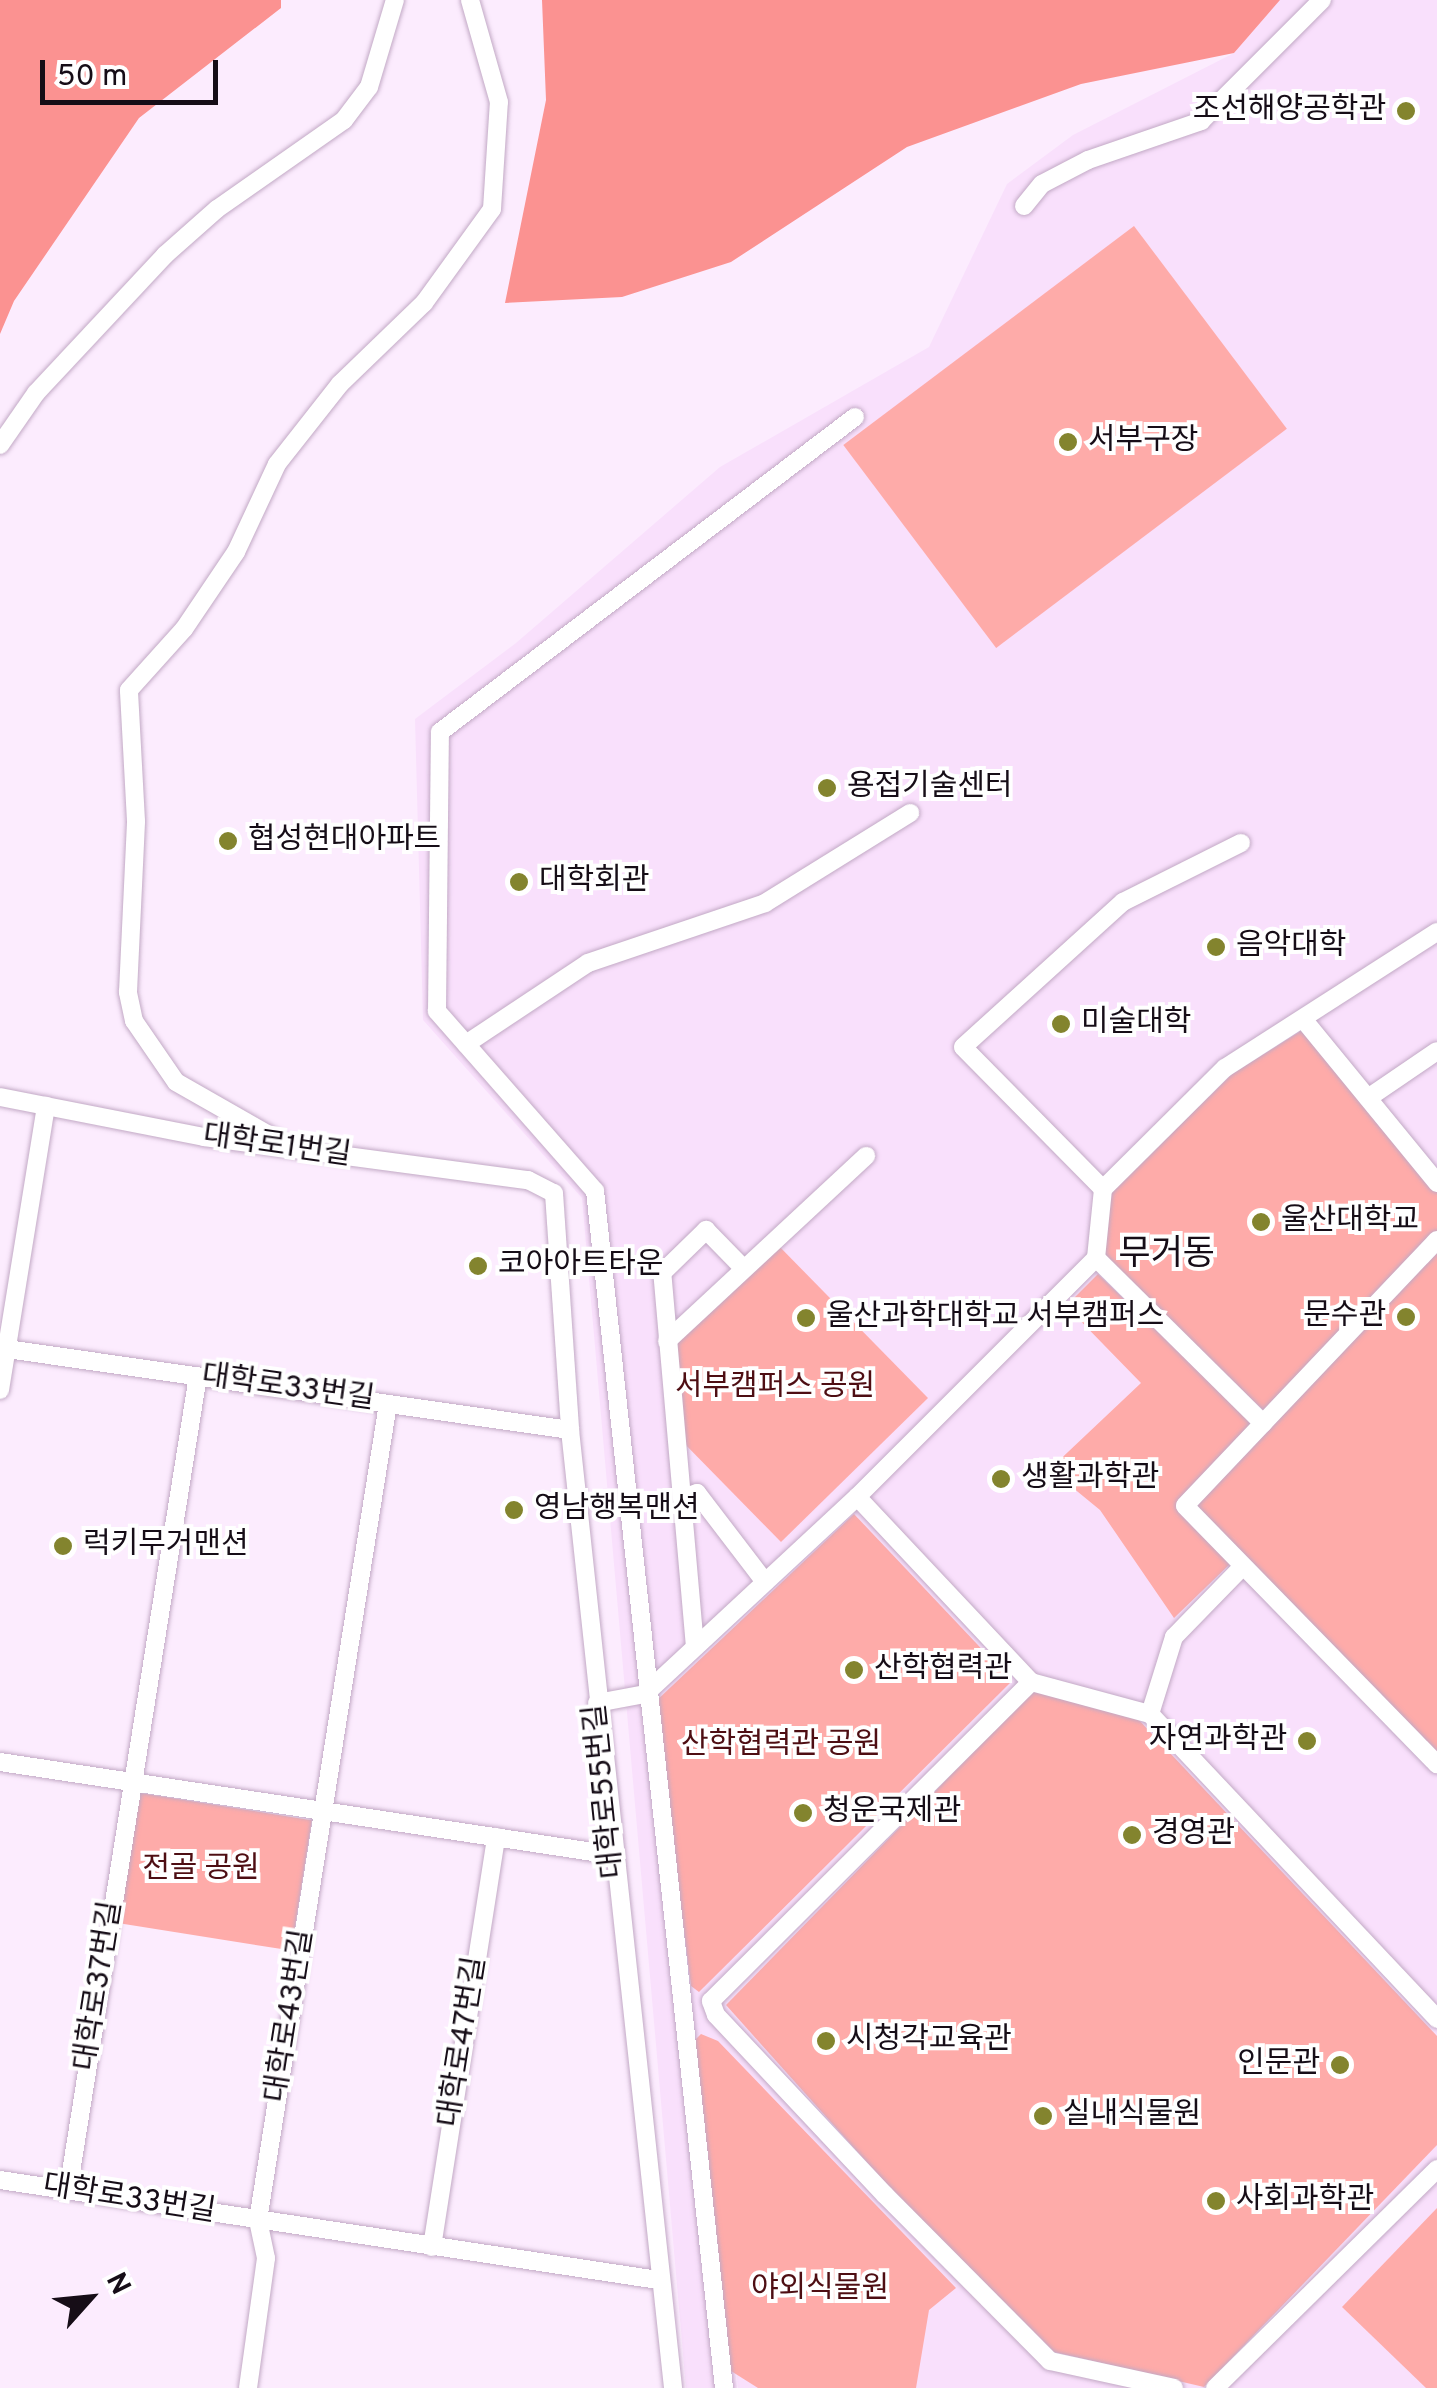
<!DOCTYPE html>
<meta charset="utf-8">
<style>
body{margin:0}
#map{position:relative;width:1437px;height:2388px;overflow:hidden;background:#fcecfe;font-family:Overpass,"Noto Sans KR",sans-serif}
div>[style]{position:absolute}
.built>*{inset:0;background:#f9e0fc}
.green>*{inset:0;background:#feaba9;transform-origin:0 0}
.forest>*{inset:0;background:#fb9291}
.roads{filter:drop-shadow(0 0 2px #c2a9c5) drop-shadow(0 0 2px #c2a9c5)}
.minor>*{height:18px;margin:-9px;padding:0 9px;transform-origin:9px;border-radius:9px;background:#fff}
.dots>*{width:28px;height:28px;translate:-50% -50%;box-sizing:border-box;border:5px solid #fff;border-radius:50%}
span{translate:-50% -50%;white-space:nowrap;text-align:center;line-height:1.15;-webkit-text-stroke:8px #fff;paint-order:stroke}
.poi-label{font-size:30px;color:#160d17}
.right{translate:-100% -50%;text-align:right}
.left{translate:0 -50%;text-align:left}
.street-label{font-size:30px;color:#160d17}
.park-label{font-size:30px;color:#4e0e13}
.quarter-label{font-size:35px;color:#160d17}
.north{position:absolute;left:40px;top:2248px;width:100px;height:100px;-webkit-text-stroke:8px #fff;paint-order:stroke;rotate:63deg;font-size:28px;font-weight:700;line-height:40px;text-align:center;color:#160d17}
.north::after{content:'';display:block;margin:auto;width:35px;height:45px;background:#160d17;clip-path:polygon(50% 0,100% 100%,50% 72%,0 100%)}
.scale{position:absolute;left:40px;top:60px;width:178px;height:45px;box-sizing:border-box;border:5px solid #160d17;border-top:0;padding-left:12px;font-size:30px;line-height:35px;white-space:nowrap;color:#160d17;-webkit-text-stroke:8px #fff;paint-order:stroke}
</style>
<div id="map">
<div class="built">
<div style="clip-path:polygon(1280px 0,1437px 0,1437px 2388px,738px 2388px,734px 2353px,737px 2388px,686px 2388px,582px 1198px,423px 1020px,415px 719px,516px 643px,720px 467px,929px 347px,1007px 184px,1073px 135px,1234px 53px)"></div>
</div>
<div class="green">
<div style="left:1134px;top:226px;width:254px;height:364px;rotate:53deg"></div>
<div style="clip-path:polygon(1304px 1029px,1437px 1191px,1437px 1233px,1266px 1413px,1103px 1256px,1110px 1194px,1232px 1074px)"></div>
<div style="clip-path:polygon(1437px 1240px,1437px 1764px,1185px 1506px)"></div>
<div style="clip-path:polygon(774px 1241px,928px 1398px,781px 1542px,676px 1435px,667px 1341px)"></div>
<div style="clip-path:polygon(1098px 1274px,1253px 1424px,1178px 1508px,1230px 1564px,1174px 1618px,1100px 1510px,1050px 1469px,1141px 1383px,1066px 1306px)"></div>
<div style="clip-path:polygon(854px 1514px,1012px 1681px,699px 1992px,691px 1986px,655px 1702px)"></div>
<div style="clip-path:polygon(1034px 1690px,1137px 1718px,1437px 2036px,1437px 2145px,1204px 2387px,1054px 2352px,889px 2187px,726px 2005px)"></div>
<div style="left:140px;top:1793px;width:174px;height:132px;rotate:9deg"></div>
<div style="clip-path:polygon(701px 2034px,718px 2041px,956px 2288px,929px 2310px,916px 2388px,758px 2388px,731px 2371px,693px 2042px)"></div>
<div style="clip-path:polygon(1437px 2208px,1437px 2388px,1426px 2388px,1342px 2307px)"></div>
</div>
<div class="forest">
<div style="clip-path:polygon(0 0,281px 0,281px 8px,139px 118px,14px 301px,0 334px)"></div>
<div style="clip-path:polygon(542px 0,1280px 0,1234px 53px,1081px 84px,907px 147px,731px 262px,622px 297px,505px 303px,546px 100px)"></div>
</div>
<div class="roads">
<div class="minor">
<div style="left:1024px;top:206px;width:28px;rotate:-51deg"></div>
<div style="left:1042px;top:184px;width:52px;rotate:-27.6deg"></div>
<div style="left:1088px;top:160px;width:120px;rotate:-19deg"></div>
<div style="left:1201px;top:121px;width:171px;rotate:-45deg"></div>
<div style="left:0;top:445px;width:63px;rotate:-55.3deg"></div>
<div style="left:36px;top:393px;width:189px;rotate:-46.9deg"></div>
<div style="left:165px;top:255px;width:69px;rotate:-41.5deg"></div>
<div style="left:217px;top:209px;width:155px;rotate:-35deg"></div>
<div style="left:344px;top:120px;width:41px;rotate:-52.9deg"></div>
<div style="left:369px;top:87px;width:91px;rotate:-73.4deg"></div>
<div style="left:1303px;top:1019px;width:212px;rotate:50.7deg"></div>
<div style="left:466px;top:1044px;width:146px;rotate:-33.6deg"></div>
<div style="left:588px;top:963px;width:187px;rotate:-18.7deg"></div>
<div style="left:765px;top:903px;width:171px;rotate:-31.8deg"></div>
<div style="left:0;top:1097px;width:208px;rotate:11.1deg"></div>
<div style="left:204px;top:1137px;width:327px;rotate:7.6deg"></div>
<div style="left:528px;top:1180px;width:29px;rotate:27deg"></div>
<div style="left:554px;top:1193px;width:238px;rotate:86.1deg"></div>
<div style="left:570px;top:1430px;width:964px;rotate:83.86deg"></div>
<div style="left:1368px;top:1098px;width:83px;rotate:-34.3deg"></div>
<div style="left:283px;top:1143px;width:123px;rotate:-150.3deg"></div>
<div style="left:176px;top:1082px;width:74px;rotate:-124.5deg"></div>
<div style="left:134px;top:1021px;width:30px;rotate:-102deg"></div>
<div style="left:128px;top:992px;width:171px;rotate:-87.3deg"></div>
<div style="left:136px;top:821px;width:131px;rotate:-93.1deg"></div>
<div style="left:129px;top:690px;width:82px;rotate:-48deg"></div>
<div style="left:184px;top:629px;width:93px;rotate:-56deg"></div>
<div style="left:236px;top:552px;width:97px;rotate:-65deg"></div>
<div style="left:277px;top:464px;width:102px;rotate:-51.8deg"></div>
<div style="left:340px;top:384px;width:117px;rotate:-44deg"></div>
<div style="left:424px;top:303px;width:116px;rotate:-54.1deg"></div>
<div style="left:492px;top:209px;width:107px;rotate:-86.3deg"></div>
<div style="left:499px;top:102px;width:106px;rotate:-105.9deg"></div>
<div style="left:1103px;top:1189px;width:199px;rotate:-134.6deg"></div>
<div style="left:963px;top:1047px;width:216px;rotate:-42.2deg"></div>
<div style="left:1123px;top:902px;width:132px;rotate:-26.6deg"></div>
<div style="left:1437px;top:1240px;width:366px;rotate:133.5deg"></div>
<div style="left:1185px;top:1506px;width:361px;rotate:45.7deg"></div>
<div style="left:1096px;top:1258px;width:69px;rotate:-84.2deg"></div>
<div style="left:1103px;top:1189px;width:172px;rotate:-44.8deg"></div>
<div style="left:1225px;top:1068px;width:252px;rotate:-32.7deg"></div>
<div style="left:667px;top:1341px;width:272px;rotate:-42.9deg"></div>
<div style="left:0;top:1348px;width:576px;rotate:8.19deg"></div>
<div style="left:0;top:1390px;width:288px;rotate:-80.8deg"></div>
<div style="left:682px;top:1498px;width:16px;rotate:-18deg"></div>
<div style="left:697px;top:1493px;width:112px;rotate:52.6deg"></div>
<div style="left:695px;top:1647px;width:375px;rotate:-95deg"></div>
<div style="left:662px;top:1273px;width:62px;rotate:-44.3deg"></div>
<div style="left:706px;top:1230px;width:54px;rotate:45.7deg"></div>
<div style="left:1031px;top:1682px;width:254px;rotate:-133.2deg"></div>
<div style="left:857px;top:1497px;width:338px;rotate:-45deg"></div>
<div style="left:1096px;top:1258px;width:235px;rotate:44.7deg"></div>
<div style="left:597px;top:1703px;width:49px;rotate:-10.6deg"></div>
<div style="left:645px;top:1694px;width:289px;rotate:-42.9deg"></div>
<div style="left:1150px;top:1714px;width:81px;rotate:-72.7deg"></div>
<div style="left:1174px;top:1637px;width:96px;rotate:-45.8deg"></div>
<div style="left:0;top:1762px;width:620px;rotate:8.63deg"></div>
<div style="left:0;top:2180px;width:666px;rotate:8.64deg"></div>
<div style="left:68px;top:2191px;width:825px;rotate:-80.94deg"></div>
<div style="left:432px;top:2247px;width:415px;rotate:-81.1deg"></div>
<div style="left:248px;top:2388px;width:131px;rotate:-82.1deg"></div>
<div style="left:266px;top:2258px;width:39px;rotate:-102deg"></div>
<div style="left:258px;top:2220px;width:826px;rotate:-80.95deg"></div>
<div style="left:724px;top:2388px;width:1204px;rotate:-96.15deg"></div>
<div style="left:595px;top:1191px;width:240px;rotate:-131.3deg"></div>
<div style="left:437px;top:1011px;width:279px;rotate:-89.4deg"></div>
<div style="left:440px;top:732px;width:521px;rotate:-37.2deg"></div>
<div style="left:1174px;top:2388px;width:127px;rotate:-167.7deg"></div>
<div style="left:1050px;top:2361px;width:234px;rotate:-134.8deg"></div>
<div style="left:885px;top:2195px;width:247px;rotate:-133.2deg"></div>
<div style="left:716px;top:2015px;width:15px;rotate:-110deg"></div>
<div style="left:711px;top:2001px;width:452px;rotate:-44.9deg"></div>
<div style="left:1031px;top:1682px;width:123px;rotate:15.1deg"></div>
<div style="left:1150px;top:1714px;width:419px;rotate:46.7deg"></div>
<div style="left:1215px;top:2388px;width:312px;rotate:-44.6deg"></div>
</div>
</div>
<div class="dots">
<div style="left:1406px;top:111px;background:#83842e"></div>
<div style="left:1068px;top:442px;background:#83842e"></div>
<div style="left:827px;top:788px;background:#83842e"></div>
<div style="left:228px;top:841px;background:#83842e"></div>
<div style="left:519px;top:882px;background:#83842e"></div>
<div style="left:1216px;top:947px;background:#83842e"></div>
<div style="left:1061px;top:1024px;background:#83842e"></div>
<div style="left:1261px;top:1222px;background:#83842e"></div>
<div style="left:478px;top:1266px;background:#83842e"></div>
<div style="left:1406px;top:1317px;background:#83842e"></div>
<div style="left:806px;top:1318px;background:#83842e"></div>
<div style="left:1001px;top:1479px;background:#83842e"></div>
<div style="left:514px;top:1510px;background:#83842e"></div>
<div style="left:63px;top:1546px;background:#83842e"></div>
<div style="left:854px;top:1670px;background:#83842e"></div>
<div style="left:1307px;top:1741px;background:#83842e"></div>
<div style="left:803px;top:1813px;background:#83842e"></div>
<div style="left:1132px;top:1835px;background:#83842e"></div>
<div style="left:826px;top:2041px;background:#83842e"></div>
<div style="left:1340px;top:2065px;background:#83842e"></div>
<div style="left:1043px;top:2116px;background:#83842e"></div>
<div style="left:1216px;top:2201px;background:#83842e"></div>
</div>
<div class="poi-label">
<span class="right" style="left:1386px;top:111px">조선해양공학관</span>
<span class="left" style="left:1088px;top:442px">서부구장</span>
<span class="left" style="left:847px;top:788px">용접기술센터</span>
<span class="left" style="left:248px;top:841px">협성현대아파트</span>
<span class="left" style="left:539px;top:882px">대학회관</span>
<span class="left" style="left:1236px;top:947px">음악대학</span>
<span class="left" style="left:1081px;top:1024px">미술대학</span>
<span class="left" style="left:1281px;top:1222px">울산대학교</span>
<span class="left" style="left:498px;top:1266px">코아아트타운</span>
<span class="right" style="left:1386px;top:1317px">문수관</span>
<span class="left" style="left:826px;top:1318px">울산과학대학교 서부캠퍼스</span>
<span class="left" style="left:1021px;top:1479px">생활과학관</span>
<span class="left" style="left:534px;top:1510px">영남행복맨션</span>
<span class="left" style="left:83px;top:1546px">럭키무거맨션</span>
<span class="left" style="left:874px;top:1670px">산학협력관</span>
<span class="right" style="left:1287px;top:1741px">자연과학관</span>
<span class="left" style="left:823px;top:1813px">청운국제관</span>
<span class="left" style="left:1152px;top:1835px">경영관</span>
<span class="left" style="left:846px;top:2041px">시청각교육관</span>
<span class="right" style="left:1320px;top:2065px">인문관</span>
<span class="left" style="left:1063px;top:2116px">실내식물원</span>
<span class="left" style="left:1236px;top:2201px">사회과학관</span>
</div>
<div class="street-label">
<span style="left:277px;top:1147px;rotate:8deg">대학로1번길</span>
<span style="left:288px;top:1389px;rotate:8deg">대학로33번길</span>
<span style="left:606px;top:1791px;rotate:-96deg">대학로55번길</span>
<span style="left:100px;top:1986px;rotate:-81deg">대학로37번길</span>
<span style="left:291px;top:2016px;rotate:-81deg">대학로43번길</span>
<span style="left:464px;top:2042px;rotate:-81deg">대학로47번길</span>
<span style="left:129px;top:2200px;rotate:9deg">대학로33번길</span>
</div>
<div class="park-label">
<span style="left:775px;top:1388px">서부캠퍼스 공원</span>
<span style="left:781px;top:1746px">산학협력관 공원</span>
<span style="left:201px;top:1870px">전골 공원</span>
<span style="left:820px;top:2290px">야외식물원</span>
</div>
<div class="quarter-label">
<span style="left:1167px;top:1255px">무거동</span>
</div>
<div class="north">N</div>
<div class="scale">50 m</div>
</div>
